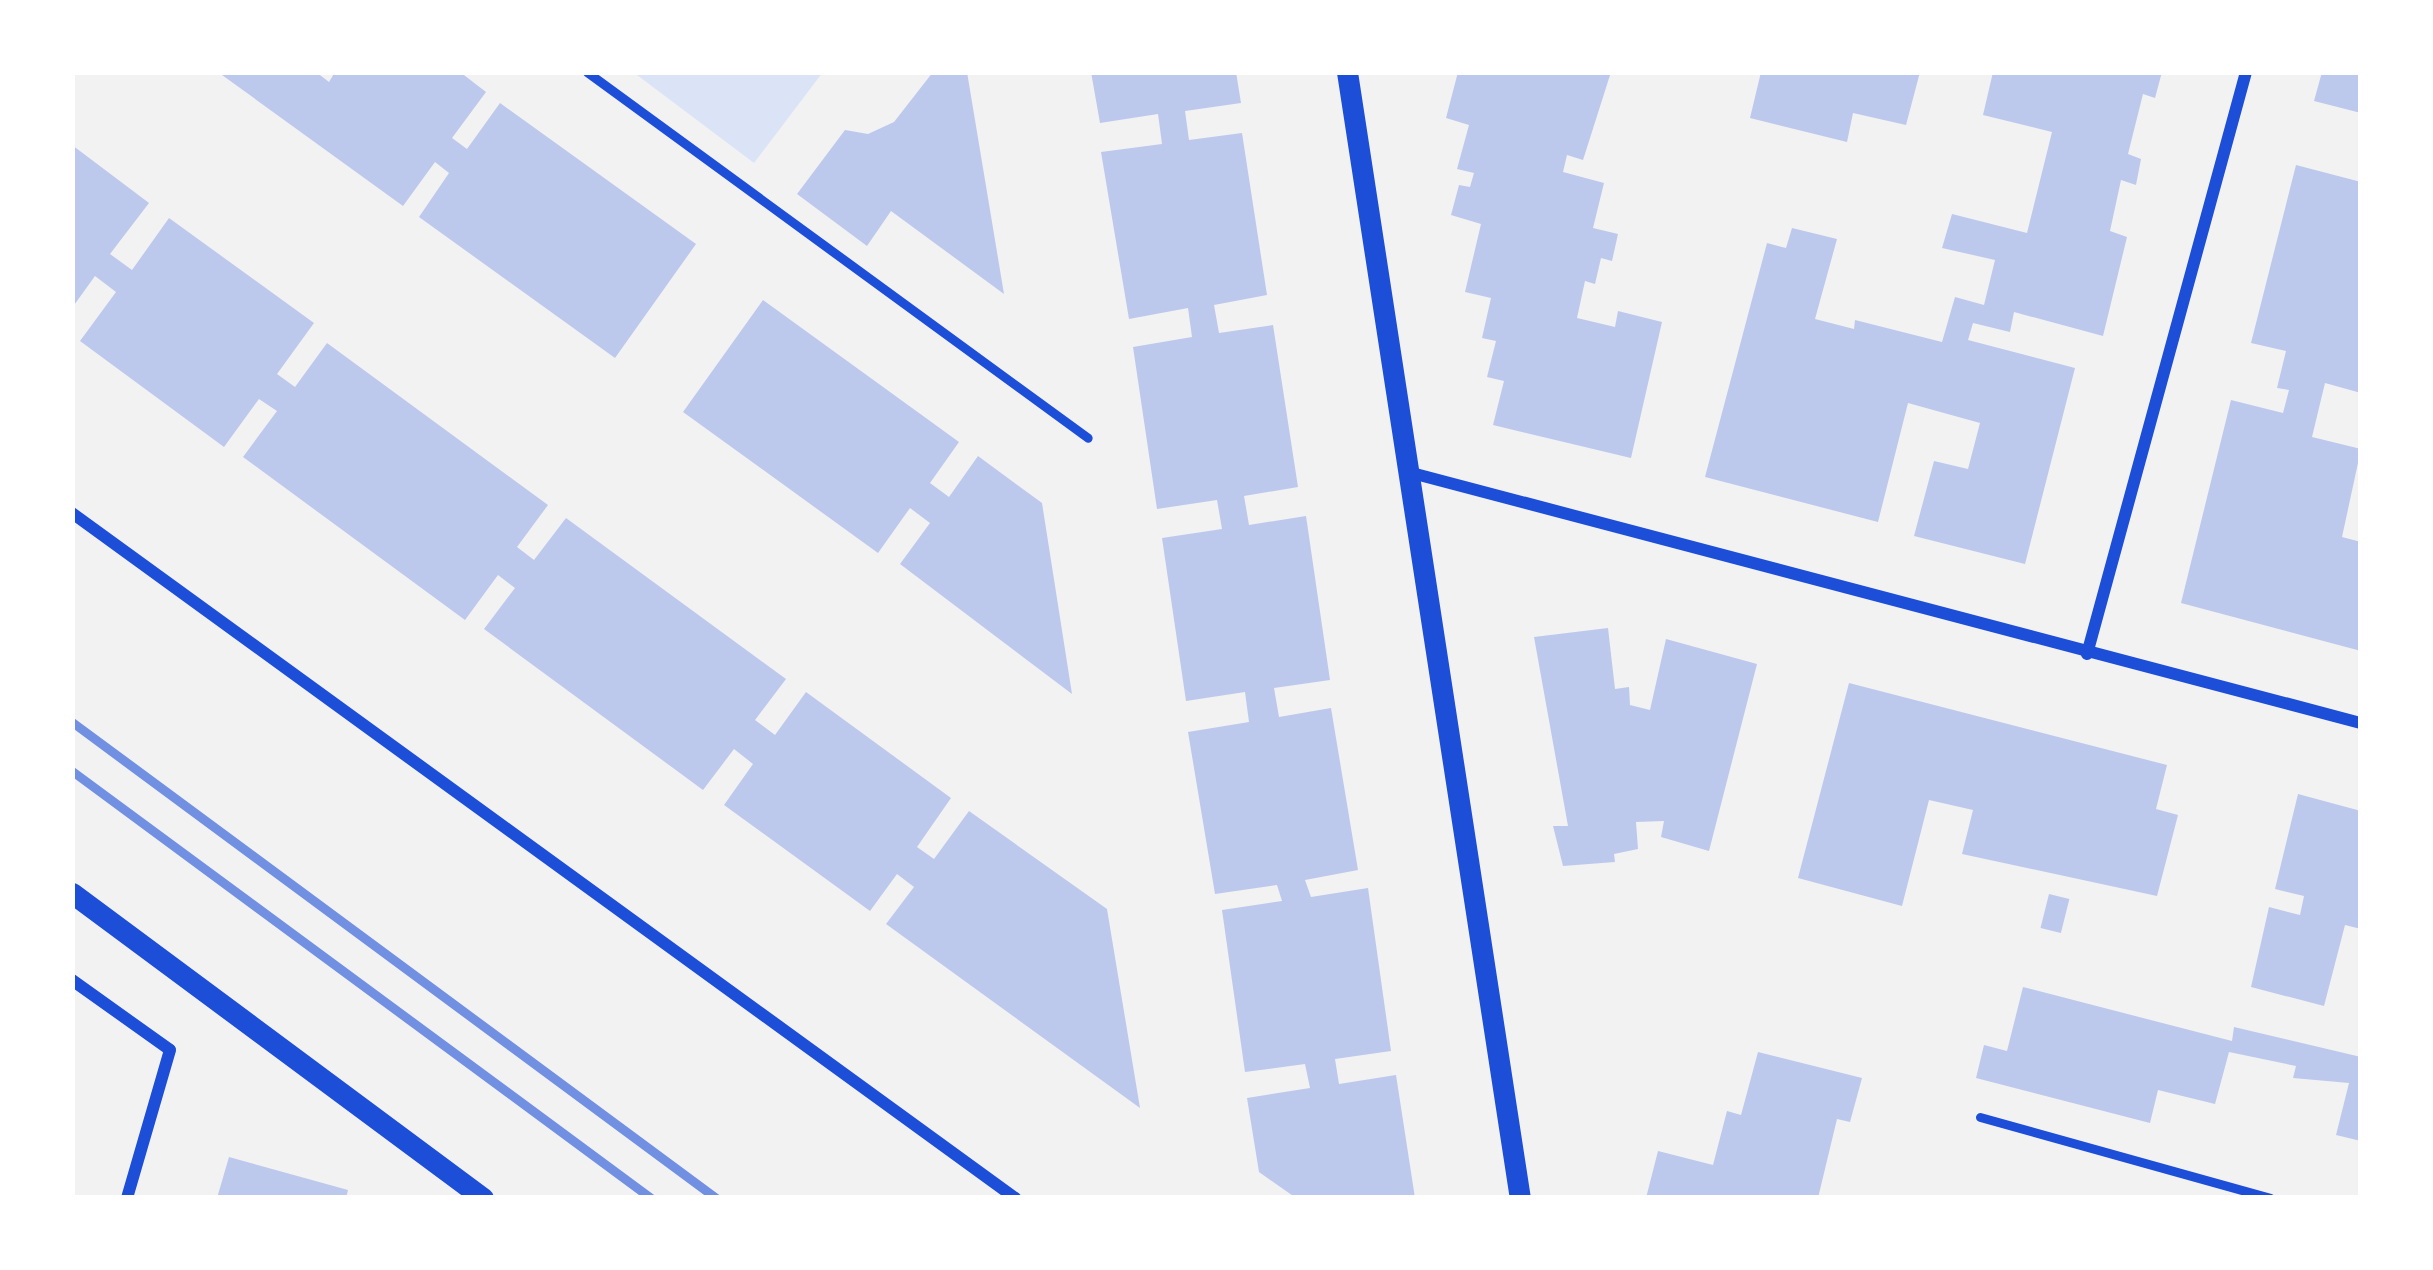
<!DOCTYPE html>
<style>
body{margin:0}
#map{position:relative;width:2433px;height:1270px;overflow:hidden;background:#f2f2f2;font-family:Manrope,sans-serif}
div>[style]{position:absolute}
.green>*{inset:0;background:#dbe4f7}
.building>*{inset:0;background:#bdc9ec;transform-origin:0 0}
.service>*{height:9px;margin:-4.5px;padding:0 4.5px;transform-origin:4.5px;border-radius:4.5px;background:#1d4ed8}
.minor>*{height:12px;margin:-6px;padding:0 6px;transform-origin:6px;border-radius:6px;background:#1d4ed8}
.tertiary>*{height:21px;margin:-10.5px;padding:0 10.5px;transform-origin:10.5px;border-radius:10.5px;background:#1d4ed8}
.rail>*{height:9px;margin:-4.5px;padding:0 4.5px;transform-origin:4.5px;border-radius:4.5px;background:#7290e2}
span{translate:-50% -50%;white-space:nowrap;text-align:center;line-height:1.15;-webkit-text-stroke:12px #fff;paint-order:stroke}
.frame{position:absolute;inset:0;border:75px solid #fff;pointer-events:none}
</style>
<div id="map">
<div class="green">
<div style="clip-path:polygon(633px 72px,823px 72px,754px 163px)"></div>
</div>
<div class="building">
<div style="clip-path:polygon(316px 72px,329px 82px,335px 72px,460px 72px,486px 92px,452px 138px,467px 149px,500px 103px,696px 244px,615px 358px,419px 217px,449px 173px,435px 162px,403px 206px,222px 75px)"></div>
<div style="clip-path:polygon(933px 72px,967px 72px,1004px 294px,891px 211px,867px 246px,797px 194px,845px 130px,868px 134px,894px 122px)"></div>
<div style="clip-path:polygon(1091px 72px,1236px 72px,1241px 103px,1185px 111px,1189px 140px,1242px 133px,1267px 295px,1214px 305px,1219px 333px,1273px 325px,1298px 487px,1244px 496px,1249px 525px,1306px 516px,1330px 680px,1274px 688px,1279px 717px,1331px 708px,1358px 870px,1305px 880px,1311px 897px,1368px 888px,1391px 1051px,1335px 1059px,1339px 1084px,1396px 1075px,1415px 1198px,1296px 1198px,1259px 1172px,1247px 1098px,1310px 1088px,1305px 1064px,1245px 1072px,1222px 910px,1282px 901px,1277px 885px,1215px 894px,1188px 732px,1249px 722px,1245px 692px,1186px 701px,1162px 538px,1222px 529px,1217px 500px,1157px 509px,1133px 347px,1192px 337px,1188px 308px,1129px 319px,1101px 152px,1162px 144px,1158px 114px,1100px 123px)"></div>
<div style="clip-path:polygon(1458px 72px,1611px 72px,1583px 160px,1567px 155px,1563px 172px,1604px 183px,1593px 228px,1618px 234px,1612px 261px,1601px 258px,1595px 284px,1585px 281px,1577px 318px,1615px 327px,1618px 311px,1662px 322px,1631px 458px,1493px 425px,1504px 381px,1487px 377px,1496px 341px,1482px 338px,1491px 298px,1465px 292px,1481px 224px,1451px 215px,1459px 185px,1470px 187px,1474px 173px,1457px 169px,1469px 125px,1446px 118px)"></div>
<div style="clip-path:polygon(1761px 72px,1920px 72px,1906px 125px,1853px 113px,1847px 142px,1750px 118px)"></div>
<div style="clip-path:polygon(1993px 72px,2162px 72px,2155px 98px,2143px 94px,2128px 154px,2141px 159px,2136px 185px,2121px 180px,2110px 231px,2127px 237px,2103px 336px,2014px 312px,2010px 332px,1973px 323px,1968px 340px,2075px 368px,2025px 564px,1914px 536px,1934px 461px,1968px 469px,1980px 423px,1908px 403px,1878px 522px,1705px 477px,1767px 243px,1786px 248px,1792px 228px,1837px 239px,1815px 319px,1854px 329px,1855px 320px,1942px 342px,1955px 297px,1984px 305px,1995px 260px,1942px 248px,1952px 214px,2027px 233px,2052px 132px,1983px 115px)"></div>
<div style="clip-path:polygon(2322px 72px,2361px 73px,2361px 113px,2314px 101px)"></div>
<div style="clip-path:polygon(72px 145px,149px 203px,110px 254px,132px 270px,169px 218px,314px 323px,277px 374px,295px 387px,327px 343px,548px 505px,517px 547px,534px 560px,566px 518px,786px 679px,755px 720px,775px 735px,806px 692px,951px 798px,917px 847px,934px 859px,969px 811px,1107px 909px,1140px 1108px,886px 924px,914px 887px,897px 874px,870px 911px,724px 805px,753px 764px,734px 749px,703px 790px,484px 629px,515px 588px,498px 575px,465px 620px,243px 457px,277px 411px,259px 399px,224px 447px,80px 341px,116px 292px,95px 276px,72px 308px)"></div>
<div style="clip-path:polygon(2296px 165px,2361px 182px,2361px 393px,2325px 383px,2312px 437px,2361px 449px,2342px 537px,2361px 542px,2361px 651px,2181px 603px,2231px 400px,2283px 413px,2289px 390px,2277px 388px,2286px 351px,2251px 343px)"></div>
<div style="clip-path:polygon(763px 300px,959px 442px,930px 483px,949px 497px,978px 456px,1042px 503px,1072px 694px,900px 564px,930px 523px,910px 508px,878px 553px,683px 412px)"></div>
<div style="clip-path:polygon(1608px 628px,1615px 689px,1629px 687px,1630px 705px,1650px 710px,1666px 639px,1757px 664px,1709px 851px,1661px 837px,1664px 821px,1636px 822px,1638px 849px,1614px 854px,1615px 862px,1563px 866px,1553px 826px,1568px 826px,1534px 637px)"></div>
<div style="clip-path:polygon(1849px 683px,2167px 765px,2156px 809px,2178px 815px,2157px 896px,1962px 854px,1973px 810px,1929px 800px,1902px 906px,1798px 878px)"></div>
<div style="clip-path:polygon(2298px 794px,2361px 811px,2361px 929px,2345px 925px,2324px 1006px,2251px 987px,2269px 907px,2300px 915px,2304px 896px,2275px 889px)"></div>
<div style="left:2049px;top:894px;width:21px;height:35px;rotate:14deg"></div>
<div style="clip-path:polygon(2023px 987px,2232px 1041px,2234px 1027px,2361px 1057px,2361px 1141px,2336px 1135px,2349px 1083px,2293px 1078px,2296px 1066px,2229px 1052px,2215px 1104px,2158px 1090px,2150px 1123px,1976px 1078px,1984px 1045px,2007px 1051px)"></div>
<div style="clip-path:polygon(1758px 1052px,1862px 1078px,1850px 1122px,1837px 1119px,1818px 1198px,1646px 1198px,1658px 1151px,1713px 1165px,1727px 1111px,1741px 1115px)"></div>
<div style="clip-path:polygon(229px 1157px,348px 1190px,346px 1198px,217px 1198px)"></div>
</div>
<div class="service">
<div style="left:587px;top:72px;width:620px;rotate:36.15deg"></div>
<div style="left:1980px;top:1117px;width:301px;rotate:15.6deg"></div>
</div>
<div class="minor">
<div style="left:1408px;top:472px;width:985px;rotate:14.76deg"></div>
<div style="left:72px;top:513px;width:1166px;rotate:35.99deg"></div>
<div style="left:2087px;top:654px;width:603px;rotate:-74.72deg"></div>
<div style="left:72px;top:980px;width:120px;rotate:35.5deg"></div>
<div style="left:170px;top:1050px;width:154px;rotate:106.2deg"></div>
</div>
<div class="tertiary">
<div style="left:1347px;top:72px;width:1139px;rotate:81.27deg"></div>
<div style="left:72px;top:893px;width:512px;rotate:36.58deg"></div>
</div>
<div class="rail">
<div style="left:72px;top:722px;width:801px;rotate:36.47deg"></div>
<div style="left:72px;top:771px;width:719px;rotate:36.41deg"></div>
</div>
<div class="frame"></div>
</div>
